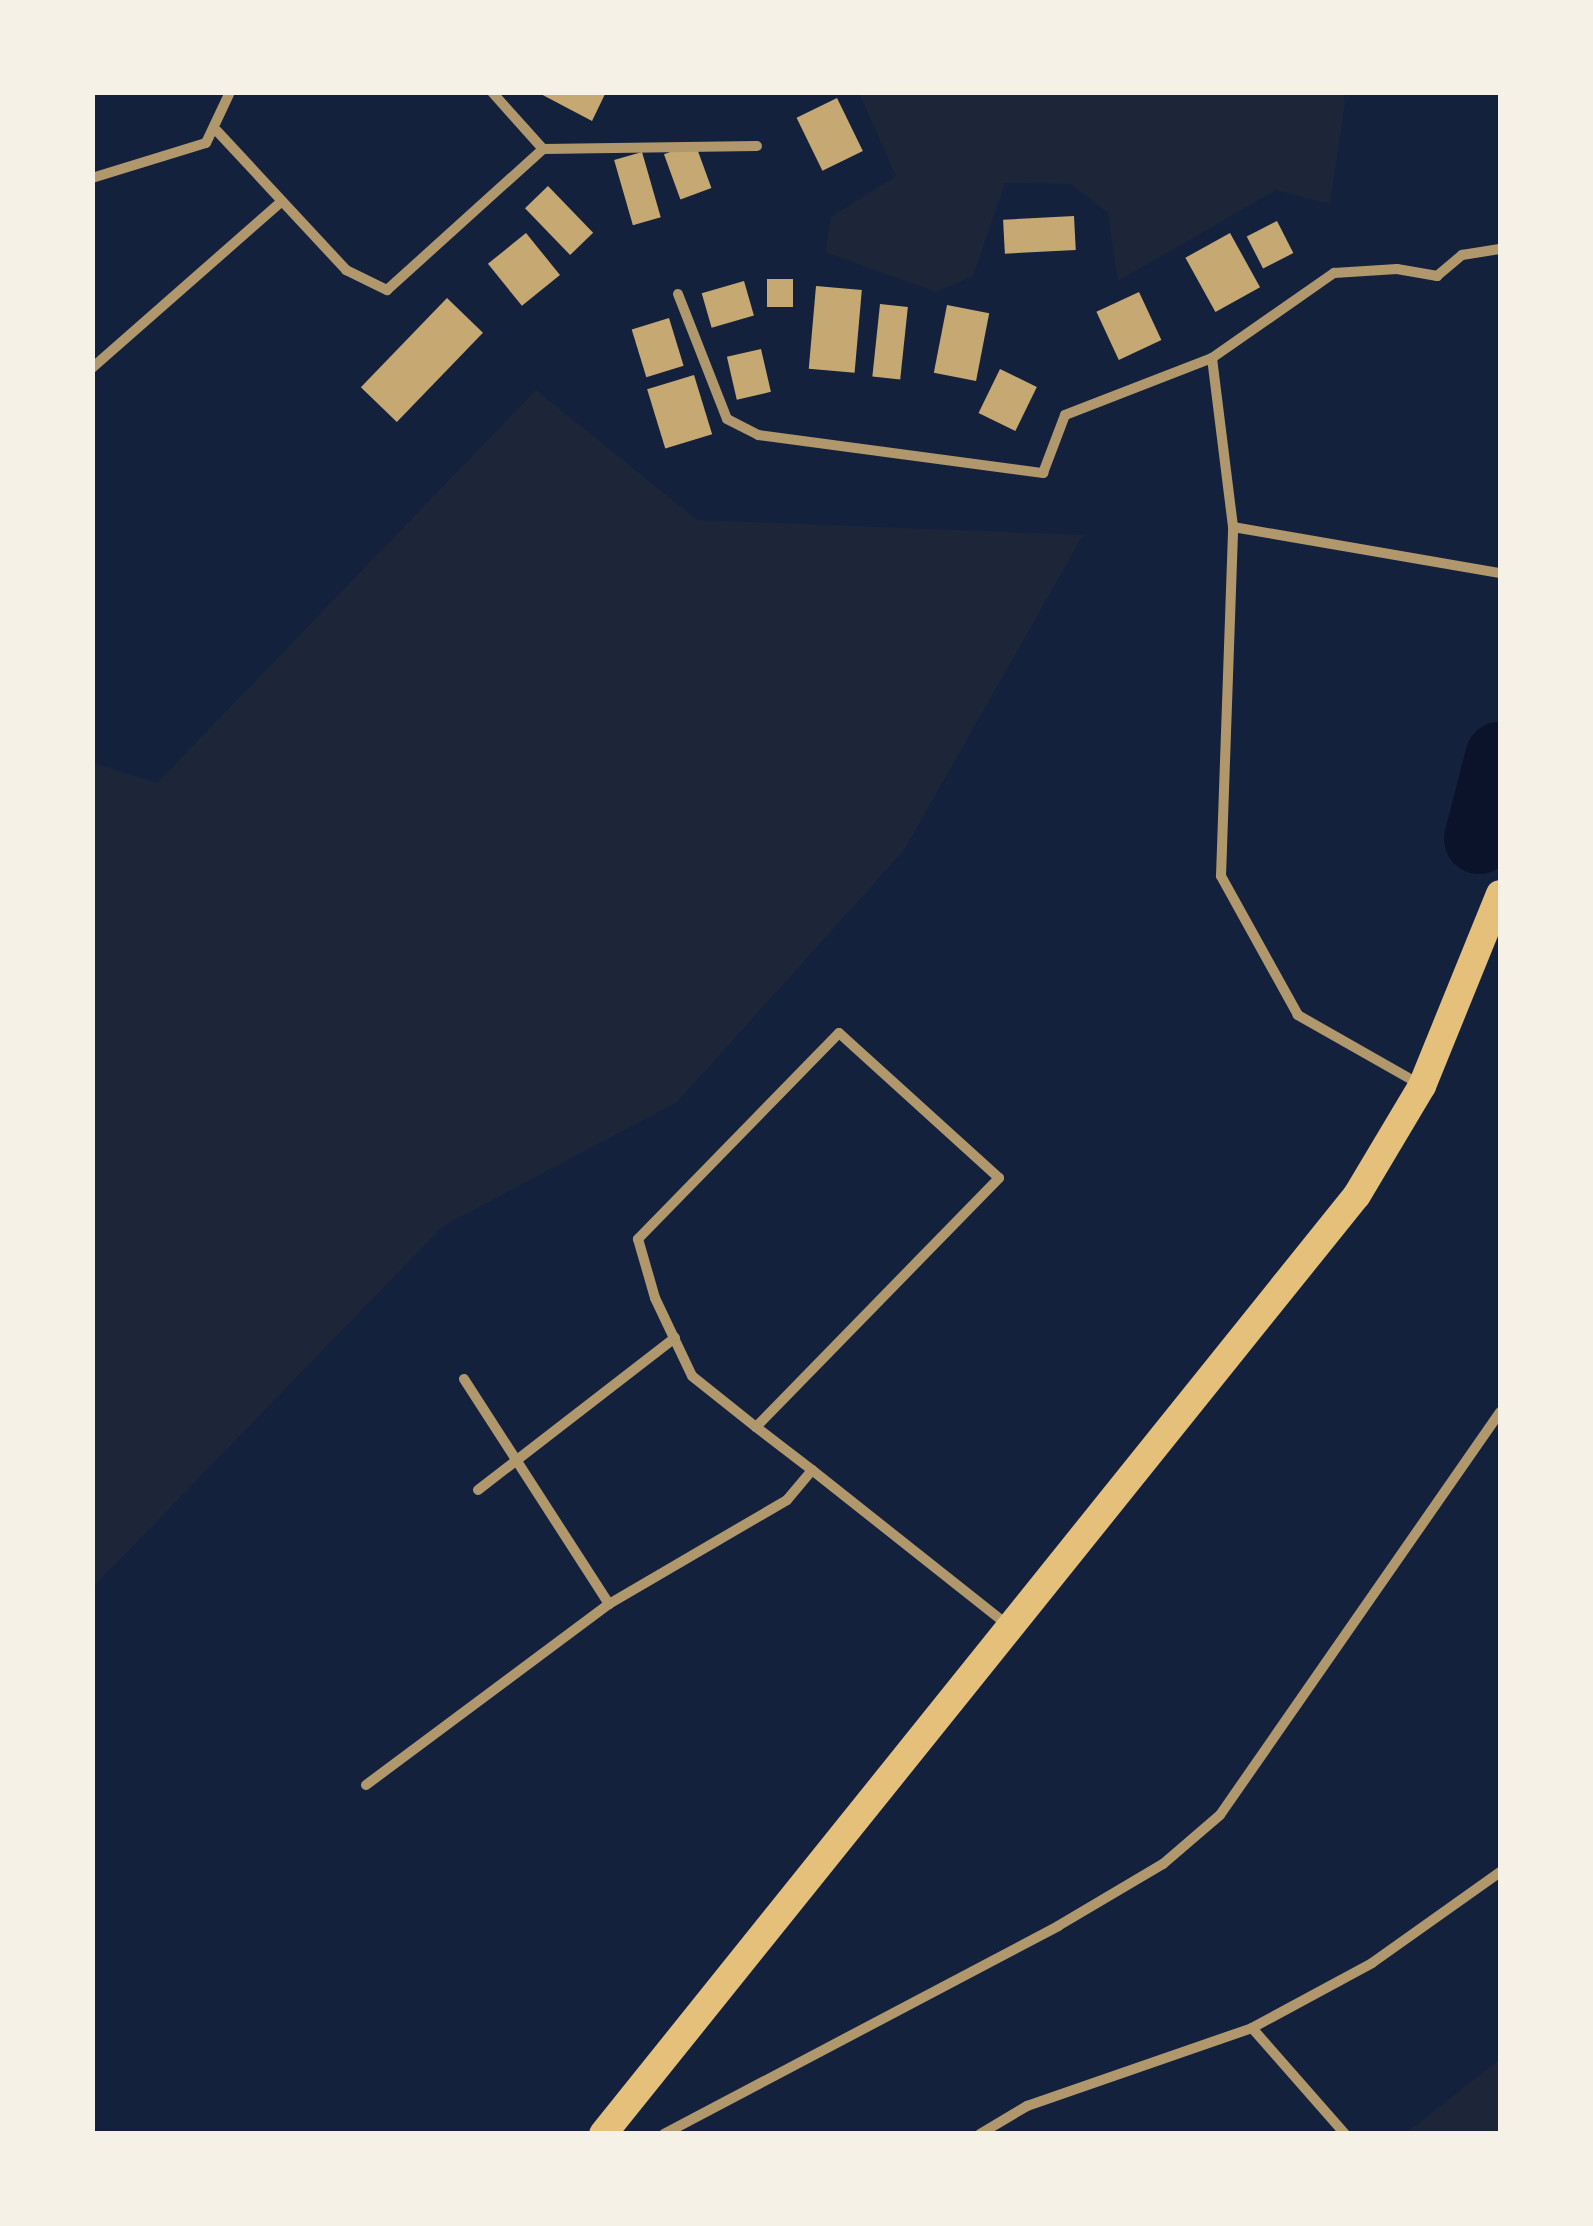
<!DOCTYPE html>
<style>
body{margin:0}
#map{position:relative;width:1593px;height:2226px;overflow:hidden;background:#14213d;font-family:Commissioner,sans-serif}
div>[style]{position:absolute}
.green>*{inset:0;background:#1d2539}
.river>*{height:70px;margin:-35px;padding:0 35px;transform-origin:35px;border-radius:35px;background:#0b132b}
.building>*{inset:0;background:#c6a872;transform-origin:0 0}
.minor>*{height:10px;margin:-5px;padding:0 5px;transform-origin:5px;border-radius:5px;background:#b1986c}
.trunk>*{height:28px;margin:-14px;padding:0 14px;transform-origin:14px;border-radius:14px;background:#e5c07b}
span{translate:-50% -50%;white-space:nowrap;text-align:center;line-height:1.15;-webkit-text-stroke:10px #f6f1e7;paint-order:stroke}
.frame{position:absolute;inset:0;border:95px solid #f6f1e7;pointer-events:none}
</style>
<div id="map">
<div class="green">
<div style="clip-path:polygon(859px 93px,1343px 92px,1345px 103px,1330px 204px,1276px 190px,1118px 281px,1108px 213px,1071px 184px,1005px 183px,973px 276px,936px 292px,825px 252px,831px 217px,896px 176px)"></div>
<div style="clip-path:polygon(536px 390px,697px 520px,1083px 535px,904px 850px,677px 1102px,443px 1226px,93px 1587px,93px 763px,157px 783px)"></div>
<div style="clip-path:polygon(1500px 2052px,1500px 2133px,1406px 2133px,1498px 2061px)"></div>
</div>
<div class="river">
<div style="left:1479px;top:839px;width:85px;rotate:-75.6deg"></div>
</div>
<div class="building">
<div style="clip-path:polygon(537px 92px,606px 92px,592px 121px)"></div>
<div style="left:837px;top:98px;width:59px;height:45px;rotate:64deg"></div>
<div style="left:695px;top:143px;width:48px;height:33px;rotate:70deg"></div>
<div style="left:642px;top:152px;width:68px;height:29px;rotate:74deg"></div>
<div style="left:548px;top:186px;width:65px;height:32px;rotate:46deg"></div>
<div style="left:1074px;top:216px;width:34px;height:71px;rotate:87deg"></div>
<div style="left:1277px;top:221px;width:36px;height:34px;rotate:63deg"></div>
<div style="left:526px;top:233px;width:54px;height:49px;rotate:51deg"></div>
<div style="left:1230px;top:233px;width:62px;height:51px;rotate:61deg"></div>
<div style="left:767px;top:279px;width:26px;height:28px"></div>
<div style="left:744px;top:281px;width:36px;height:44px;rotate:74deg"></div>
<div style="left:816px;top:286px;width:46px;height:83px;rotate:5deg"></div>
<div style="left:1139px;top:292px;width:53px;height:47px;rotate:65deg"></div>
<div style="left:447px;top:298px;width:50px;height:124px;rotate:44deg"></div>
<div style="left:880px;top:304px;width:28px;height:73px;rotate:6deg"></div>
<div style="left:947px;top:305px;width:43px;height:69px;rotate:11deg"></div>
<div style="left:669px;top:318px;width:50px;height:39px;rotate:73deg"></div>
<div style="left:761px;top:349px;width:44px;height:35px;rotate:77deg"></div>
<div style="left:1000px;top:369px;width:41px;height:49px;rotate:26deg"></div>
<div style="left:694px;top:375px;width:62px;height:49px;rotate:73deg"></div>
</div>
<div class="minor">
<div style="left:492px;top:92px;width:76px;rotate:48.2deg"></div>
<div style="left:217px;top:131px;width:190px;rotate:47.1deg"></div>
<div style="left:346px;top:270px;width:46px;rotate:26deg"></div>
<div style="left:387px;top:290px;width:210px;rotate:-42.1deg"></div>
<div style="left:543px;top:149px;width:214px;rotate:-0.8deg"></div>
<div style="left:92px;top:178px;width:119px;rotate:-17.1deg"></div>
<div style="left:206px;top:143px;width:56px;rotate:-64.8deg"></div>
<div style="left:678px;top:294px;width:134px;rotate:68.6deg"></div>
<div style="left:727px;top:419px;width:35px;rotate:27deg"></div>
<div style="left:758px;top:435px;width:288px;rotate:7.6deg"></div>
<div style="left:1043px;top:473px;width:62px;rotate:-69.2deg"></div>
<div style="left:1065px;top:415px;width:158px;rotate:-21.2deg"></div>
<div style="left:1212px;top:358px;width:170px;rotate:82.9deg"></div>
<div style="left:1212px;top:358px;width:149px;rotate:-34.9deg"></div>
<div style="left:1334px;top:273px;width:63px;rotate:-3.6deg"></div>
<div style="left:1397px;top:269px;width:41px;rotate:9.9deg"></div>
<div style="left:1437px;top:276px;width:33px;rotate:-40deg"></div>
<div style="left:1462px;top:255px;width:38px;rotate:-9deg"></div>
<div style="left:92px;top:368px;width:250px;rotate:-41.3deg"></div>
<div style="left:1421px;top:1085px;width:142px;rotate:-150.4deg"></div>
<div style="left:1298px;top:1015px;width:159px;rotate:-119deg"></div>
<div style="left:1221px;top:876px;width:349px;rotate:-88deg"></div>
<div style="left:1233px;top:527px;width:271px;rotate:9.8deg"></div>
<div style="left:464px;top:1379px;width:268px;rotate:57.2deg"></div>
<div style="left:756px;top:1427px;width:348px;rotate:-45.7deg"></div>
<div style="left:999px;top:1178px;width:216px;rotate:-137.8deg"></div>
<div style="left:839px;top:1033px;width:288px;rotate:134.3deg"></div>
<div style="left:638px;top:1239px;width:61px;rotate:73.9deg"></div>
<div style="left:655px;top:1298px;width:86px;rotate:64.6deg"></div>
<div style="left:692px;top:1376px;width:82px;rotate:38.6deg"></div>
<div style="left:756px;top:1427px;width:71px;rotate:37.5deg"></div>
<div style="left:812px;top:1470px;width:253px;rotate:38.4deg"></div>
<div style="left:478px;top:1490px;width:249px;rotate:-37.7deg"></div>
<div style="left:366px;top:1785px;width:303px;rotate:-36.7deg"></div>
<div style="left:609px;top:1604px;width:206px;rotate:-30.3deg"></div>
<div style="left:787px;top:1500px;width:39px;rotate:-50deg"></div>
<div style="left:1252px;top:2028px;width:141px;rotate:48.7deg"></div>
<div style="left:664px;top:2134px;width:446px;rotate:-27.8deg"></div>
<div style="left:1058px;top:1926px;width:122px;rotate:-30.6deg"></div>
<div style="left:1163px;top:1864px;width:75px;rotate:-40.7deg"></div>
<div style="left:1220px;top:1815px;width:491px;rotate:-55.2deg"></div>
<div style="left:980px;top:2134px;width:55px;rotate:-30.8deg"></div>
<div style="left:1027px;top:2106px;width:238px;rotate:-19.1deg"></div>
<div style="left:1252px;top:2028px;width:136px;rotate:-28.4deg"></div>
<div style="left:1372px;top:1963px;width:157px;rotate:-35.4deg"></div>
</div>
<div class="trunk">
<div style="left:603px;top:2134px;width:1204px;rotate:-51.24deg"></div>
<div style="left:1357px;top:1195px;width:127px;rotate:-59.2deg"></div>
<div style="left:1422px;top:1086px;width:207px;rotate:-67.9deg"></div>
</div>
<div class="frame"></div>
</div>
